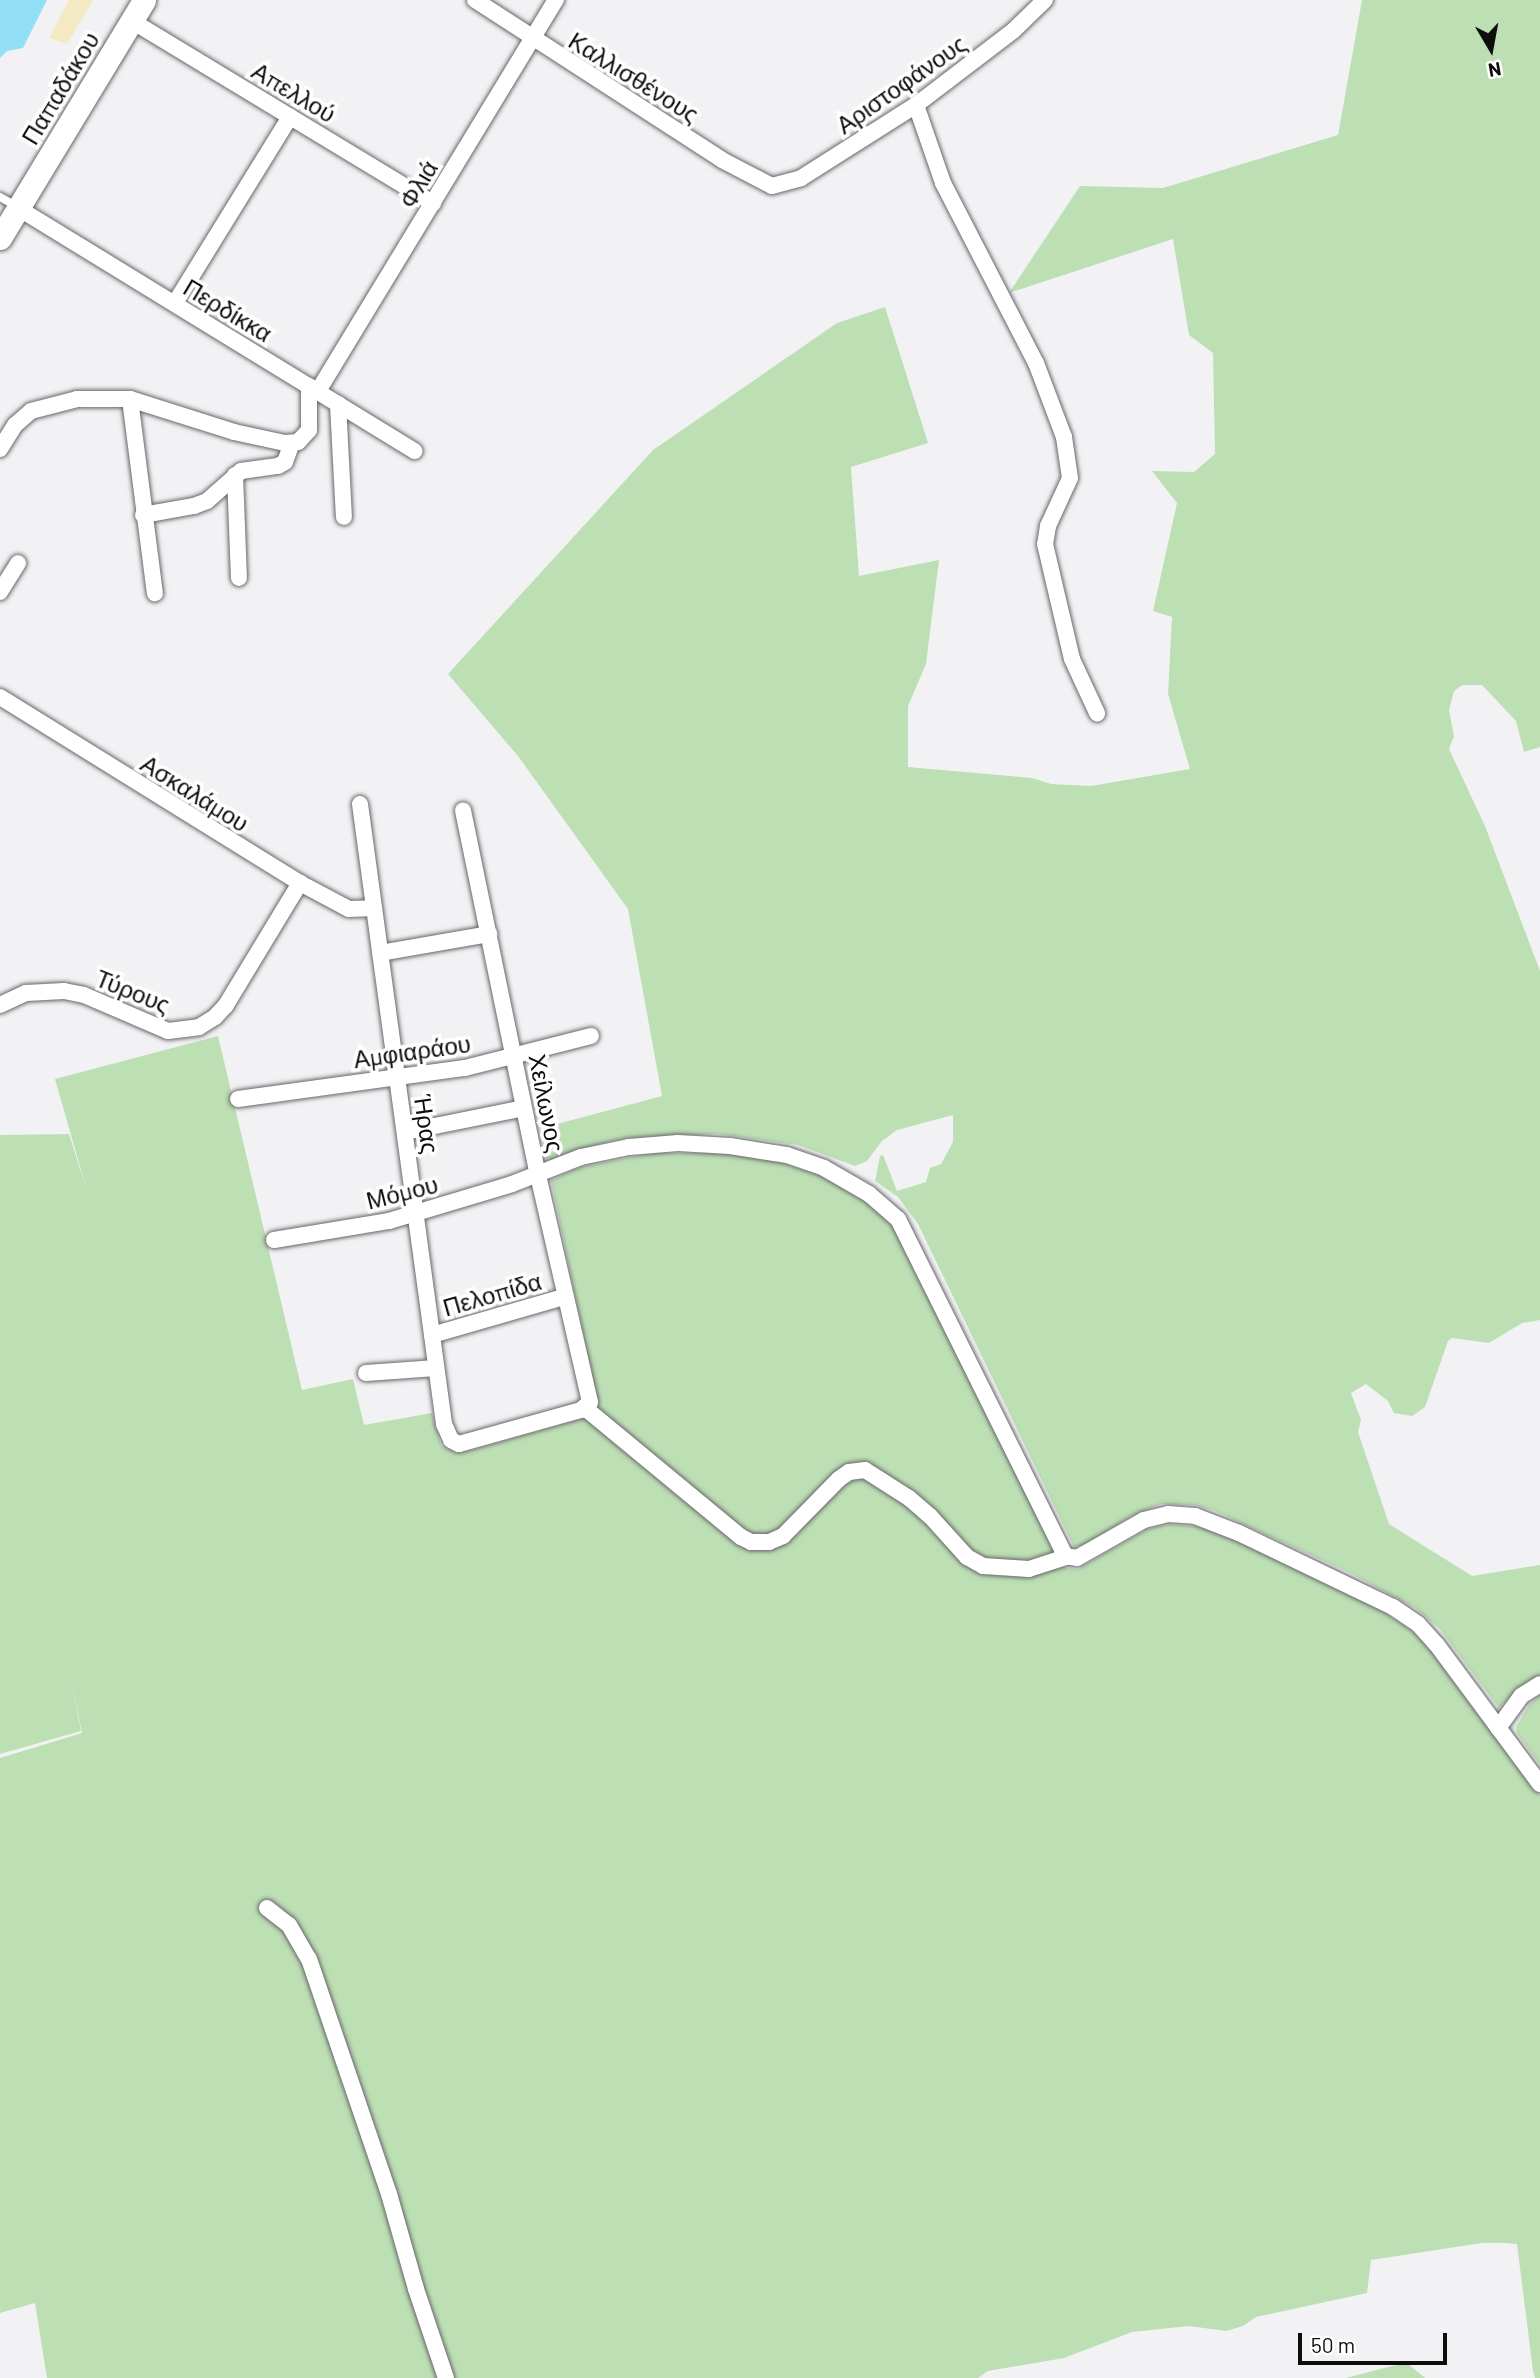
<!DOCTYPE html>
<meta charset="utf-8">
<style>
body{margin:0}
#map{position:relative;width:1540px;height:2378px;overflow:hidden;background:#f2f2f5;font-family:Barlow,sans-serif}
div>[style]{position:absolute}
.green>*{inset:0;background:#bddfb4}
.sand>*{inset:0;background:#f3e9c3}
.water>*{inset:0;background:#93dff6}
.roads{filter:drop-shadow(0 0 2px #67676a) drop-shadow(0 0 2px #67676a)}
.lane>*{height:8px;margin:-4px;padding:0 4px;transform-origin:4px;border-radius:4px;background:#fff}
.street>*{height:16px;margin:-8px;padding:0 8px;transform-origin:8px;border-radius:8px;background:#fff}
.secondary>*{height:23px;margin:-11.5px;padding:0 11.5px;transform-origin:11.5px;border-radius:11.5px;background:#fff}
span{translate:-50% -50%;white-space:nowrap;text-align:center;line-height:1.15;-webkit-text-stroke:7px #fff;paint-order:stroke}
.street-label{font-size:24px;color:#0d0d0e}
.north{position:absolute;left:1456px;top:14px;width:70px;height:70px;-webkit-text-stroke:5px #fff;paint-order:stroke;rotate:170deg;font-size:19px;font-weight:700;line-height:28px;text-align:center;color:#0d0d0e}
.north::after{content:'';display:block;margin:auto;width:24px;height:32px;background:#0d0d0e;clip-path:polygon(50% 0,100% 100%,50% 72%,0 100%)}
.scale{position:absolute;left:1298px;top:2333px;width:149px;height:32px;box-sizing:border-box;border:4px solid #0d0d0e;border-top:0;padding-left:9px;font-size:21px;line-height:24px;white-space:nowrap;color:#0d0d0e;-webkit-text-stroke:5px #fff;paint-order:stroke}
</style>
<div id="map">
<div class="green">
<div style="clip-path:polygon(1362px 0,1540px 0,1540px 747px,1524px 752px,1516px 721px,1482px 685px,1462px 685px,1454px 691px,1449px 710px,1454px 736px,1449px 749px,1485px 826px,1540px 971px,1540px 1320px,1522px 1323px,1489px 1343px,1452px 1338px,1448px 1341px,1425px 1407px,1412px 1416px,1394px 1413px,1388px 1401px,1366px 1384px,1351px 1393px,1361px 1420px,1358px 1432px,1389px 1524px,1472px 1576px,1540px 1565px,1540px 1677px,1519px 1688px,1499px 1708px,1439px 1628px,1415px 1608px,1350px 1573px,1215px 1511px,1194px 1505px,1161px 1504px,1133px 1515px,1086px 1544px,1074px 1547px,918px 1224px,898px 1197px,875px 1181px,880px 1156px,883px 1155px,897px 1191px,926px 1182px,930px 1168px,941px 1164px,953px 1142px,953px 1115px,897px 1130px,882px 1141px,867px 1161px,855px 1166px,798px 1145px,719px 1134px,624px 1138px,579px 1149px,554px 1160px,546px 1159px,543px 1144px,546px 1127px,662px 1096px,628px 909px,518px 756px,448px 674px,653px 450px,837px 323px,885px 307px,928px 443px,851px 467px,859px 576px,939px 560px,926px 664px,908px 706px,908px 767px,1032px 778px,1051px 784px,1091px 786px,1190px 769px,1168px 694px,1172px 617px,1153px 611px,1177px 503px,1152px 471px,1194px 472px,1215px 454px,1213px 353px,1189px 335px,1173px 239px,1009px 293px,1080px 186px,1163px 188px,1338px 135px)"></div>
<div style="clip-path:polygon(218px 1036px,302px 1390px,353px 1379px,364px 1425px,432px 1413px,441px 1445px,456px 1453px,465px 1452px,591px 1416px,597px 1412px,597px 1400px,551px 1180px,581px 1167px,654px 1153px,724px 1153px,767px 1158px,825px 1177px,865px 1201px,895px 1228px,1065px 1568px,1078px 1569px,1148px 1529px,1170px 1524px,1204px 1527px,1229px 1536px,1373px 1605px,1421px 1637px,1540px 1795px,1540px 2378px,1535px 2378px,1533px 2371px,1517px 2244px,1505px 2243px,1482px 2243px,1371px 2260px,1367px 2293px,1256px 2317px,1243px 2326px,1226px 2331px,1189px 2326px,1132px 2332px,1064px 2358px,988px 2371px,978px 2378px,47px 2378px,35px 2303px,0 2313px,0 1758px,82px 1733px,69px 1669px,81px 1731px,0 1754px,0 1135px,69px 1134px,87px 1191px,55px 1079px)"></div>
<div style="clip-path:polygon(1540px 1695px,1540px 1765px,1517px 1733px,1516px 1727px,1529px 1705px)"></div>
<div style="clip-path:polygon(1407px 2363px,1425px 2378px,1346px 2378px,1388px 2367px)"></div>
</div>
<div class="sand">
<div style="clip-path:polygon(69px 0,93px 0,67px 44px,49px 38px)"></div>
</div>
<div class="water">
<div style="clip-path:polygon(0 0,47px 0,23px 48px,7px 51px,0 58px)"></div>
</div>
<div class="roads">
<div class="lane">
<div style="left:0;top:197px;width:18px;rotate:29deg"></div>
</div>
<div class="street">
<div style="left:475px;top:0;width:294px;rotate:32.9deg"></div>
<div style="left:722px;top:160px;width:56px;rotate:27.5deg"></div>
<div style="left:772px;top:186px;width:30px;rotate:-15deg"></div>
<div style="left:801px;top:178px;width:136px;rotate:-32.4deg"></div>
<div style="left:916px;top:105px;width:123px;rotate:-37.4deg"></div>
<div style="left:1014px;top:30px;width:43px;rotate:-44.1deg"></div>
<div style="left:132px;top:21px;width:352px;rotate:31.2deg"></div>
<div style="left:916px;top:105px;width:83px;rotate:70.9deg"></div>
<div style="left:943px;top:183px;width:203px;rotate:62.7deg"></div>
<div style="left:1036px;top:363px;width:79px;rotate:69.3deg"></div>
<div style="left:1064px;top:437px;width:41px;rotate:81.7deg"></div>
<div style="left:1070px;top:478px;width:53px;rotate:114.6deg"></div>
<div style="left:1048px;top:526px;width:18px;rotate:99deg"></div>
<div style="left:1045px;top:544px;width:118px;rotate:76.8deg"></div>
<div style="left:1072px;top:659px;width:60px;rotate:65.2deg"></div>
<div style="left:18px;top:208px;width:465px;rotate:31.5deg"></div>
<div style="left:175px;top:303px;width:219px;rotate:-58.3deg"></div>
<div style="left:318px;top:391px;width:458px;rotate:-58.7deg"></div>
<div style="left:130px;top:399px;width:196px;rotate:82.7deg"></div>
<div style="left:338px;top:404px;width:113px;rotate:87deg"></div>
<div style="left:0;top:449px;width:28px;rotate:-58deg"></div>
<div style="left:15px;top:425px;width:21px;rotate:-41deg"></div>
<div style="left:31px;top:411px;width:48px;rotate:-14.6deg"></div>
<div style="left:77px;top:399px;width:53px"></div>
<div style="left:130px;top:399px;width:109px;rotate:17.6deg"></div>
<div style="left:234px;top:432px;width:52px;rotate:12.2deg"></div>
<div style="left:285px;top:443px;width:13px;rotate:-4deg"></div>
<div style="left:298px;top:442px;width:16px;rotate:-47deg"></div>
<div style="left:309px;top:430px;width:44px;rotate:-90deg"></div>
<div style="left:235px;top:475px;width:103px;rotate:87.8deg"></div>
<div style="left:143px;top:515px;width:52px;rotate:-10deg"></div>
<div style="left:194px;top:506px;width:14px;rotate:-21deg"></div>
<div style="left:207px;top:501px;width:45px;rotate:-41.4deg"></div>
<div style="left:241px;top:471px;width:37px;rotate:-8deg"></div>
<div style="left:278px;top:466px;width:8px;rotate:-30deg"></div>
<div style="left:285px;top:462px;width:20px;rotate:-70deg"></div>
<div style="left:0;top:592px;width:34px;rotate:-58deg"></div>
<div style="left:0;top:697px;width:353px;rotate:31.8deg"></div>
<div style="left:300px;top:883px;width:55px;rotate:28deg"></div>
<div style="left:349px;top:909px;width:25px;rotate:-2deg"></div>
<div style="left:360px;top:804px;width:626px;rotate:82.28deg"></div>
<div style="left:444px;top:1424px;width:17px;rotate:66deg"></div>
<div style="left:451px;top:1440px;width:9px;rotate:27deg"></div>
<div style="left:459px;top:1444px;width:127px;rotate:-15.6deg"></div>
<div style="left:581px;top:1410px;width:12px;rotate:-42deg"></div>
<div style="left:590px;top:1402px;width:237px;rotate:-102.9deg"></div>
<div style="left:537px;top:1171px;width:368px;rotate:-101.6deg"></div>
<div style="left:380px;top:953px;width:111px;rotate:-9.9deg"></div>
<div style="left:0;top:1005px;width:29px;rotate:-25deg"></div>
<div style="left:26px;top:993px;width:38px;rotate:-3deg"></div>
<div style="left:64px;top:991px;width:20px;rotate:11deg"></div>
<div style="left:84px;top:995px;width:91px;rotate:23.2deg"></div>
<div style="left:168px;top:1031px;width:31px;rotate:-7deg"></div>
<div style="left:199px;top:1027px;width:19px;rotate:-32deg"></div>
<div style="left:215px;top:1017px;width:16px;rotate:-47deg"></div>
<div style="left:226px;top:1005px;width:143px;rotate:-58.8deg"></div>
<div style="left:238px;top:1099px;width:229px;rotate:-7.8deg"></div>
<div style="left:465px;top:1068px;width:130px;rotate:-14.3deg"></div>
<div style="left:405px;top:1132px;width:121px;rotate:-11.4deg"></div>
<div style="left:274px;top:1240px;width:117px;rotate:-9.4deg"></div>
<div style="left:389px;top:1221px;width:128px;rotate:-16.7deg"></div>
<div style="left:512px;top:1184px;width:74px;rotate:-21.4deg"></div>
<div style="left:581px;top:1157px;width:49px;rotate:-11.8deg"></div>
<div style="left:629px;top:1147px;width:49px;rotate:-4.7deg"></div>
<div style="left:678px;top:1143px;width:52px;rotate:3.3deg"></div>
<div style="left:730px;top:1146px;width:58px;rotate:9deg"></div>
<div style="left:787px;top:1155px;width:39px;rotate:19deg"></div>
<div style="left:824px;top:1168px;width:52px;rotate:30deg"></div>
<div style="left:869px;top:1194px;width:38px;rotate:41deg"></div>
<div style="left:898px;top:1219px;width:376px;rotate:63.6deg"></div>
<div style="left:1065px;top:1556px;width:12px;rotate:9deg"></div>
<div style="left:1077px;top:1558px;width:77px;rotate:-29.6deg"></div>
<div style="left:1144px;top:1520px;width:25px;rotate:-14deg"></div>
<div style="left:1168px;top:1514px;width:27px;rotate:4deg"></div>
<div style="left:1195px;top:1516px;width:47px;rotate:21.1deg"></div>
<div style="left:1239px;top:1533px;width:171px;rotate:25.7deg"></div>
<div style="left:1393px;top:1607px;width:30px;rotate:34deg"></div>
<div style="left:1418px;top:1624px;width:28px;rotate:48deg"></div>
<div style="left:1437px;top:1645px;width:173px;rotate:53.5deg"></div>
<div style="left:432px;top:1335px;width:137px;rotate:-16.1deg"></div>
<div style="left:366px;top:1373px;width:70px;rotate:-4.1deg"></div>
<div style="left:585px;top:1408px;width:202px;rotate:39.6deg"></div>
<div style="left:741px;top:1537px;width:11px;rotate:27deg"></div>
<div style="left:751px;top:1542px;width:18px"></div>
<div style="left:769px;top:1542px;width:15px;rotate:-23deg"></div>
<div style="left:783px;top:1536px;width:80px;rotate:-45.5deg"></div>
<div style="left:839px;top:1479px;width:12px;rotate:-35deg"></div>
<div style="left:849px;top:1472px;width:16px;rotate:-7deg"></div>
<div style="left:865px;top:1470px;width:52px;rotate:32.5deg"></div>
<div style="left:909px;top:1498px;width:28px;rotate:41deg"></div>
<div style="left:930px;top:1516px;width:55px;rotate:47.9deg"></div>
<div style="left:967px;top:1557px;width:18px;rotate:29deg"></div>
<div style="left:983px;top:1566px;width:46px;rotate:3.7deg"></div>
<div style="left:1029px;top:1569px;width:40px;rotate:-18deg"></div>
<div style="left:1498px;top:1728px;width:39px;rotate:-54deg"></div>
<div style="left:1521px;top:1696px;width:22px;rotate:-32deg"></div>
<div style="left:267px;top:1908px;width:28px;rotate:38deg"></div>
<div style="left:289px;top:1925px;width:39px;rotate:60deg"></div>
<div style="left:309px;top:1959px;width:248px;rotate:71.2deg"></div>
<div style="left:389px;top:2194px;width:99px;rotate:74.1deg"></div>
<div style="left:416px;top:2289px;width:94px;rotate:71.4deg"></div>
</div>
<div class="secondary">
<div style="left:0;top:238px;width:278px;rotate:-58.8deg"></div>
</div>
</div>
<div class="street-label">
<span style="left:634px;top:77px;rotate:32deg">Καλλισθένους</span>
<span style="left:901px;top:84px;rotate:-35deg">Αριστοφάνους</span>
<span style="left:60px;top:88px;rotate:-59deg">Παπαδάκου</span>
<span style="left:294px;top:92px;rotate:31deg">Απελλού</span>
<span style="left:418px;top:184px;rotate:-59deg">Φλιά</span>
<span style="left:228px;top:310px;rotate:31deg">Περδίκκα</span>
<span style="left:195px;top:793px;rotate:32deg">Ασκαλάμου</span>
<span style="left:133px;top:991px;rotate:22deg">Τύρους</span>
<span style="left:412px;top:1051px;rotate:-8deg">Αμφιαράου</span>
<span style="left:547px;top:1103px;rotate:79deg">Χείλωνος</span>
<span style="left:427px;top:1124px;rotate:82deg">Ήρας</span>
<span style="left:402px;top:1192px;rotate:-14deg">Μόμου</span>
<span style="left:492px;top:1294px;rotate:-16deg">Πελοπίδα</span>
</div>
<div class="north">N</div>
<div class="scale">50 m</div>
</div>
